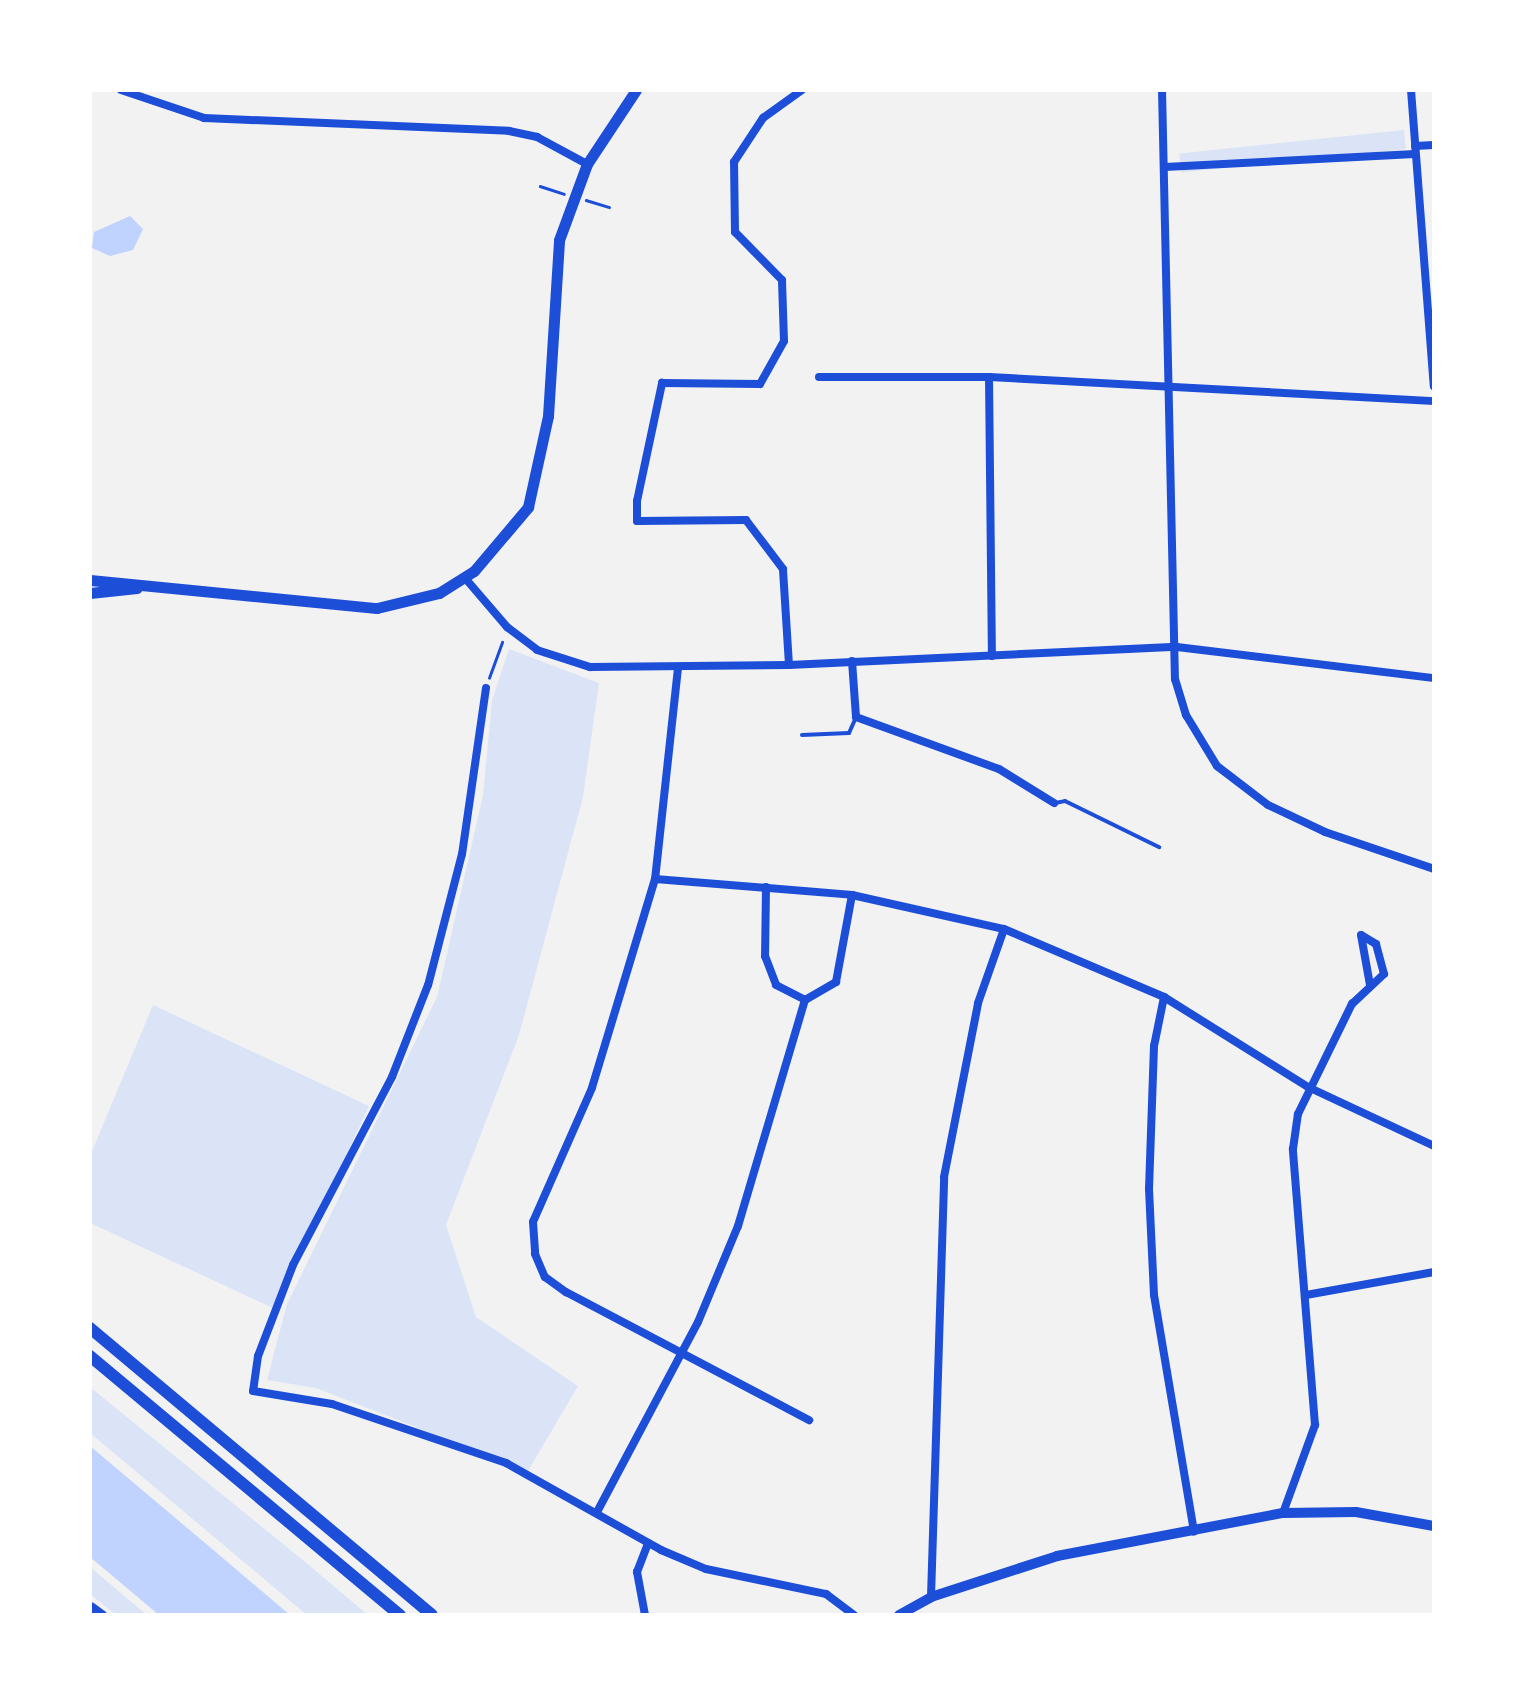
<!DOCTYPE html>
<style>
body{margin:0}
#map{position:relative;width:1524px;height:1705px;overflow:hidden;background:#f2f2f2;font-family:"Public Sans",sans-serif}
div>[style]{position:absolute}
.green>*{inset:0;background:#dbe4f7;transform-origin:0 0}
.water>*{inset:0;background:#bfd3fe}
.path>*{height:2.5px;margin:-1.25px;padding:0 1.25px;transform-origin:1.25px;border-radius:1.25px;background:#1d4ed8}
.service>*{height:4px;margin:-2px;padding:0 2px;transform-origin:2px;border-radius:2px;background:#1d4ed8}
.minor>*{height:8px;margin:-4px;padding:0 4px;transform-origin:4px;border-radius:4px;background:#1d4ed8}
.tertiary>*{height:10px;margin:-5px;padding:0 5px;transform-origin:5px;border-radius:5px;background:#1d4ed8}
.secondary>*{height:11px;margin:-5.5px;padding:0 5.5px;transform-origin:5.5px;border-radius:5.5px;background:#1d4ed8}
.trunk>*{height:12px;margin:-6px;padding:0 6px;transform-origin:6px;border-radius:6px;background:#1d4ed8}
span{translate:-50% -50%;white-space:nowrap;text-align:center;line-height:1.15;-webkit-text-stroke:8px #fff;paint-order:stroke}
.frame{position:absolute;inset:0;border:92px solid #fff;pointer-events:none}
</style>
<div id="map">
<div class="green">
<div style="left:1404px;top:130px;width:19px;height:226px;rotate:84deg"></div>
<div style="clip-path:polygon(509px 649px,599px 683px,583px 797px,519px 1035px,446px 1225px,476px 1317px,578px 1386px,528px 1471px,316px 1388px,267px 1380px,287px 1304px,437px 997px,483px 795px,492px 700px)"></div>
<div style="clip-path:polygon(153px 1005px,369px 1106px,275px 1309px,90px 1223px,90px 1156px)"></div>
<div style="clip-path:polygon(90px 1387px,304px 1561px,368px 1615px,307px 1615px,90px 1433px)"></div>
<div style="clip-path:polygon(90px 1567px,147px 1615px,116px 1615px,90px 1594px)"></div>
</div>
<div class="water">
<div style="clip-path:polygon(130px 216px,143px 229px,133px 250px,110px 256px,92px 248px,94px 232px)"></div>
<div style="clip-path:polygon(90px 1446px,211px 1548px,290px 1615px,159px 1615px,90px 1557px)"></div>
</div>
<div class="path">
<div style="left:540px;top:186px;width:25px;rotate:18deg"></div>
<div style="left:586px;top:200px;width:24px;rotate:17deg"></div>
<div style="left:489px;top:678px;width:38px;rotate:-70deg"></div>
</div>
<div class="service">
<div style="left:802px;top:735px;width:47px;rotate:-2.4deg"></div>
<div style="left:849px;top:733px;width:17px;rotate:-66deg"></div>
<div style="left:1055px;top:803px;width:10px;rotate:-11deg"></div>
<div style="left:1065px;top:801px;width:105px;rotate:26.1deg"></div>
</div>
<div class="minor">
<div style="left:121px;top:90px;width:88px;rotate:18.6deg"></div>
<div style="left:204px;top:118px;width:305px;rotate:2.4deg"></div>
<div style="left:509px;top:131px;width:29px;rotate:12deg"></div>
<div style="left:537px;top:137px;width:57px;rotate:28.4deg"></div>
<div style="left:1162px;top:90px;width:589px;rotate:88.74deg"></div>
<div style="left:1175px;top:679px;width:38px;rotate:73deg"></div>
<div style="left:1186px;top:715px;width:60px;rotate:58.7deg"></div>
<div style="left:1217px;top:766px;width:64px;rotate:37.4deg"></div>
<div style="left:1268px;top:805px;width:63px;rotate:25.3deg"></div>
<div style="left:1325px;top:832px;width:115px;rotate:18.7deg"></div>
<div style="left:1411px;top:90px;width:297px;rotate:85.6deg"></div>
<div style="left:1415px;top:146px;width:19px;rotate:-3deg"></div>
<div style="left:1165px;top:167px;width:250px;rotate:-3deg"></div>
<div style="left:819px;top:377px;width:170px"></div>
<div style="left:989px;top:377px;width:446px;rotate:3.1deg"></div>
<div style="left:989px;top:377px;width:279px;rotate:89.4deg"></div>
<div style="left:465px;top:578px;width:65px;rotate:49.4deg"></div>
<div style="left:507px;top:627px;width:38px;rotate:37deg"></div>
<div style="left:537px;top:650px;width:56px;rotate:17.8deg"></div>
<div style="left:590px;top:667px;width:199px;rotate:-0.6deg"></div>
<div style="left:789px;top:665px;width:388px;rotate:-2.7deg"></div>
<div style="left:1177px;top:647px;width:259px;rotate:6.9deg"></div>
<div style="left:852px;top:661px;width:56px;rotate:85.9deg"></div>
<div style="left:856px;top:717px;width:152px;rotate:20deg"></div>
<div style="left:999px;top:769px;width:65px;rotate:31.7deg"></div>
<div style="left:789px;top:665px;width:96px;rotate:-93.6deg"></div>
<div style="left:783px;top:569px;width:61px;rotate:-127.1deg"></div>
<div style="left:746px;top:520px;width:109px;rotate:179.5deg"></div>
<div style="left:637px;top:521px;width:20px;rotate:-90deg"></div>
<div style="left:637px;top:501px;width:121px;rotate:-78deg"></div>
<div style="left:662px;top:383px;width:98px;rotate:0.6deg"></div>
<div style="left:760px;top:384px;width:49px;rotate:-60.8deg"></div>
<div style="left:784px;top:341px;width:61px;rotate:-91.9deg"></div>
<div style="left:782px;top:280px;width:67px;rotate:-134.4deg"></div>
<div style="left:735px;top:232px;width:70px;rotate:-90.8deg"></div>
<div style="left:734px;top:162px;width:53px;rotate:-56.6deg"></div>
<div style="left:763px;top:118px;width:48px;rotate:-35.7deg"></div>
<div style="left:678px;top:668px;width:212px;rotate:96.2deg"></div>
<div style="left:655px;top:879px;width:218px;rotate:106.8deg"></div>
<div style="left:592px;top:1088px;width:146px;rotate:113.8deg"></div>
<div style="left:533px;top:1222px;width:32px;rotate:86deg"></div>
<div style="left:535px;top:1254px;width:25px;rotate:67deg"></div>
<div style="left:545px;top:1277px;width:26px;rotate:36deg"></div>
<div style="left:566px;top:1292px;width:275px;rotate:27.8deg"></div>
<div style="left:486px;top:688px;width:168px;rotate:98.2deg"></div>
<div style="left:462px;top:854px;width:135px;rotate:104.5deg"></div>
<div style="left:428px;top:985px;width:99px;rotate:111.4deg"></div>
<div style="left:392px;top:1077px;width:212px;rotate:117.8deg"></div>
<div style="left:293px;top:1265px;width:97px;rotate:111deg"></div>
<div style="left:258px;top:1356px;width:35px;rotate:98deg"></div>
<div style="left:253px;top:1391px;width:80px;rotate:9.3deg"></div>
<div style="left:332px;top:1404px;width:184px;rotate:18.7deg"></div>
<div style="left:506px;top:1463px;width:178px;rotate:29.3deg"></div>
<div style="left:661px;top:1550px;width:49px;rotate:22.9deg"></div>
<div style="left:706px;top:1569px;width:123px;rotate:11.8deg"></div>
<div style="left:826px;top:1594px;width:35px;rotate:37deg"></div>
<div style="left:655px;top:879px;width:198px;rotate:4.6deg"></div>
<div style="left:852px;top:895px;width:156px;rotate:12.6deg"></div>
<div style="left:1004px;top:929px;width:174px;rotate:23deg"></div>
<div style="left:1164px;top:997px;width:170px;rotate:32deg"></div>
<div style="left:1308px;top:1087px;width:139px;rotate:25.1deg"></div>
<div style="left:766px;top:887px;width:69px;rotate:90.8deg"></div>
<div style="left:765px;top:956px;width:31px;rotate:69deg"></div>
<div style="left:776px;top:985px;width:33px;rotate:27deg"></div>
<div style="left:805px;top:1000px;width:36px;rotate:-30deg"></div>
<div style="left:836px;top:982px;width:88px;rotate:-79.6deg"></div>
<div style="left:1164px;top:997px;width:50px;rotate:101.5deg"></div>
<div style="left:1154px;top:1046px;width:143px;rotate:92deg"></div>
<div style="left:1149px;top:1189px;width:106px;rotate:87.3deg"></div>
<div style="left:1154px;top:1295px;width:240px;rotate:80.4deg"></div>
<div style="left:1306px;top:1295px;width:130px;rotate:-10.2deg"></div>
<div style="left:597px;top:1512px;width:215px;rotate:-62deg"></div>
<div style="left:698px;top:1322px;width:104px;rotate:-67.4deg"></div>
<div style="left:738px;top:1226px;width:236px;rotate:-73.5deg"></div>
<div style="left:1283px;top:1513px;width:94px;rotate:-70deg"></div>
<div style="left:1315px;top:1425px;width:277px;rotate:-94.6deg"></div>
<div style="left:1293px;top:1149px;width:35px;rotate:-82deg"></div>
<div style="left:1298px;top:1114px;width:123px;rotate:-63.9deg"></div>
<div style="left:1352px;top:1004px;width:44px;rotate:-43.2deg"></div>
<div style="left:1384px;top:974px;width:31px;rotate:-105deg"></div>
<div style="left:1376px;top:944px;width:17px;rotate:-149deg"></div>
<div style="left:1361px;top:935px;width:51px;rotate:79.8deg"></div>
<div style="left:931px;top:1597px;width:420px;rotate:-88.2deg"></div>
<div style="left:944px;top:1177px;width:177px;rotate:-78.9deg"></div>
<div style="left:978px;top:1003px;width:78px;rotate:-70.6deg"></div>
<div style="left:645px;top:1615px;width:44px;rotate:-100.5deg"></div>
<div style="left:637px;top:1572px;width:31px;rotate:-69deg"></div>
</div>
<div class="tertiary">
<div style="left:899px;top:1615px;width:37px;rotate:-29deg"></div>
<div style="left:931px;top:1597px;width:133px;rotate:-18deg"></div>
<div style="left:1057px;top:1556px;width:230px;rotate:-10.8deg"></div>
<div style="left:1283px;top:1513px;width:73px;rotate:-0.8deg"></div>
<div style="left:1356px;top:1512px;width:79px;rotate:10.2deg"></div>
</div>
<div class="secondary">
<div style="left:90px;top:580px;width:288px;rotate:5.6deg"></div>
<div style="left:377px;top:608px;width:64px;rotate:-13.6deg"></div>
<div style="left:439px;top:593px;width:41px;rotate:-32.2deg"></div>
<div style="left:474px;top:571px;width:84px;rotate:-49.8deg"></div>
<div style="left:528px;top:507px;width:93px;rotate:-77.6deg"></div>
<div style="left:548px;top:416px;width:176px;rotate:-86.4deg"></div>
<div style="left:559px;top:240px;width:81px;rotate:-69.8deg"></div>
<div style="left:587px;top:164px;width:89px;rotate:-56.5deg"></div>
<div style="left:90px;top:593px;width:47px;rotate:-6.1deg"></div>
<div style="left:90px;top:1607px;width:14px;rotate:36deg"></div>
</div>
<div class="trunk">
<div style="left:90px;top:1328px;width:446px;rotate:40deg"></div>
<div style="left:90px;top:1356px;width:404px;rotate:39.9deg"></div>
</div>
<div class="frame"></div>
</div>
